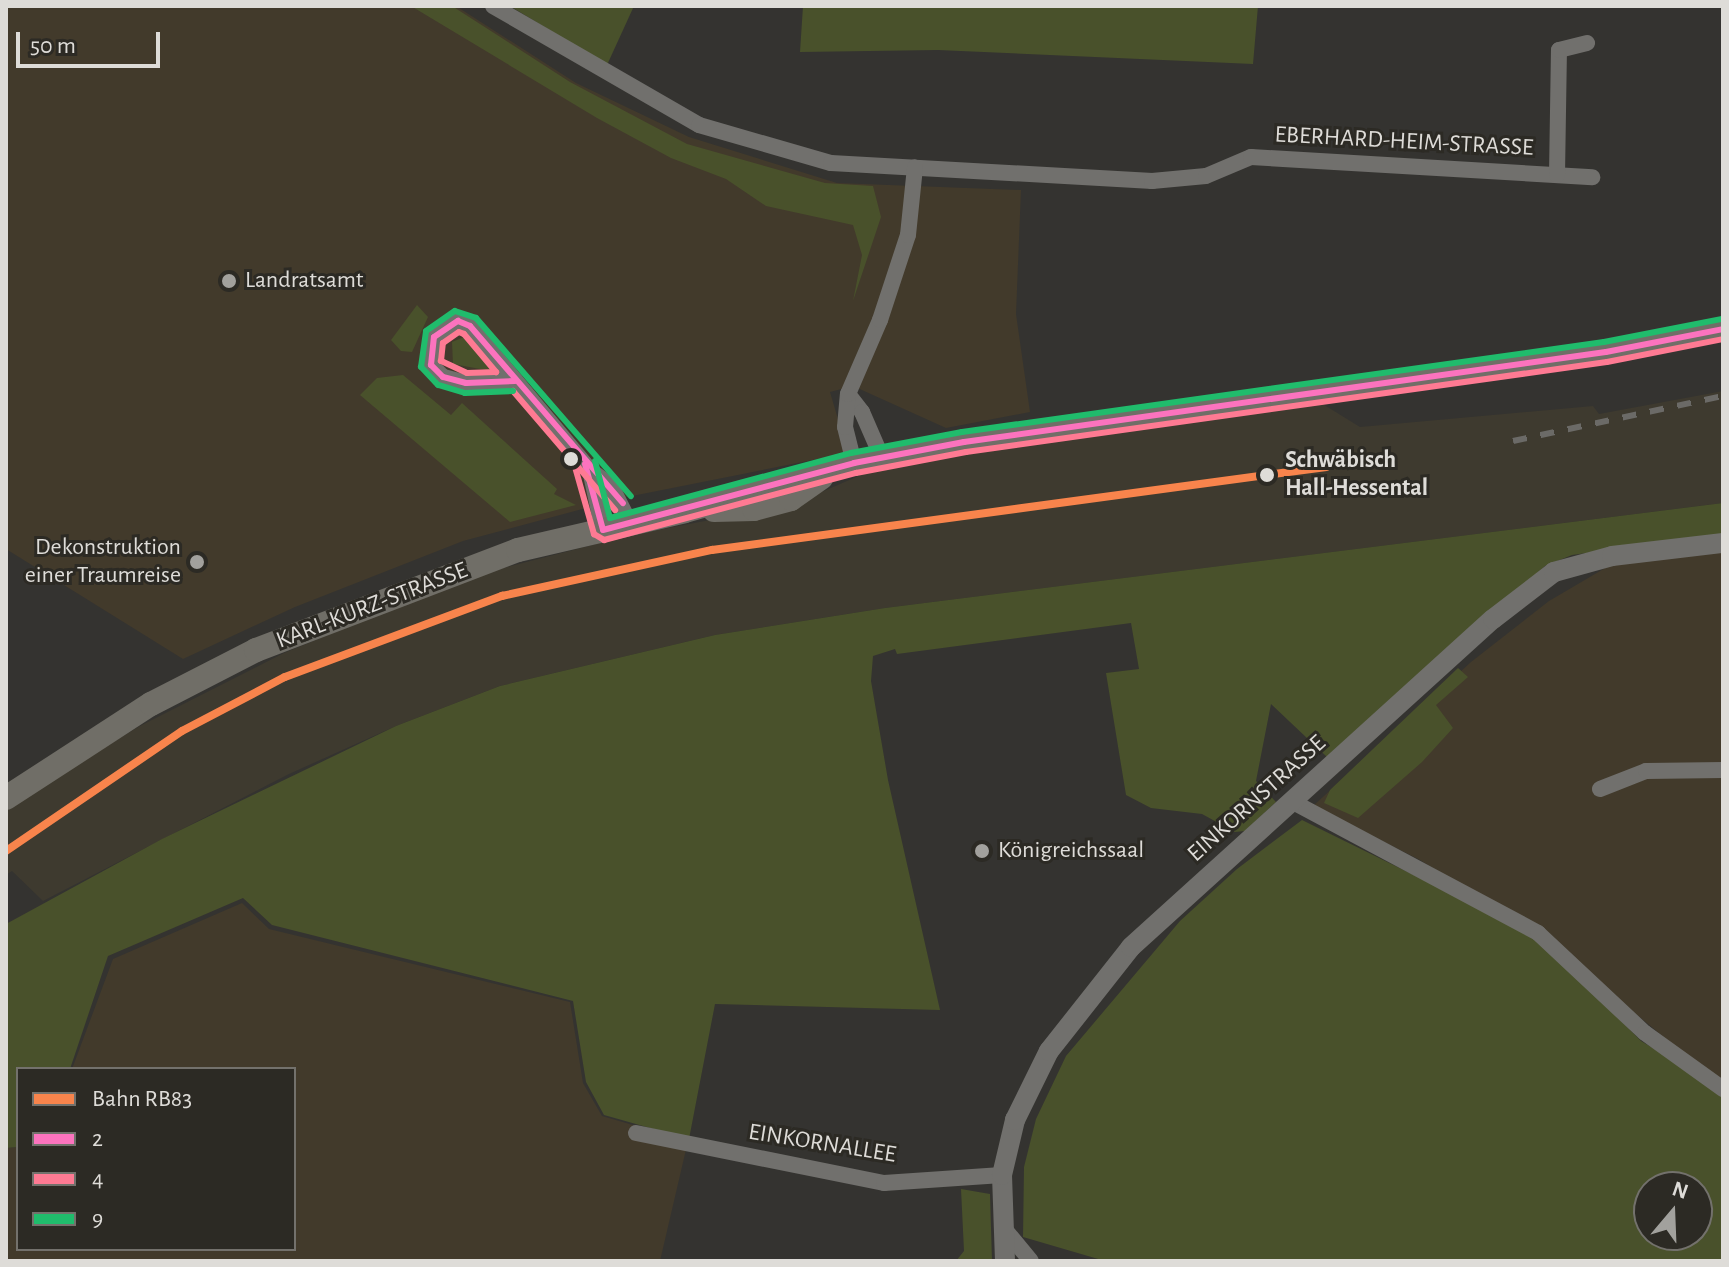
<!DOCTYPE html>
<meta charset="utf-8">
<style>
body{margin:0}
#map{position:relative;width:1729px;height:1267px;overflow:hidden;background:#343330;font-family:"Alegreya Sans",sans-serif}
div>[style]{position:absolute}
.built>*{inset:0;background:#3e3a2f}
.industrial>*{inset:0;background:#423a2b}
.green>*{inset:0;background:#49512b}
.minor>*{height:16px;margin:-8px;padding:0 8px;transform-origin:8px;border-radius:8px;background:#71706d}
.tertiary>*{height:20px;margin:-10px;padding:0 10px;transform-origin:10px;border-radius:10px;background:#71706d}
.secondary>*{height:24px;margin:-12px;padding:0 12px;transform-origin:12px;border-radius:12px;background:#706e67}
.rail>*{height:6px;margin-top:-3px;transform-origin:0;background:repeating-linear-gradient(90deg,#6b6a67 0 14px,transparent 0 28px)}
.bus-1>*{height:6px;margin:-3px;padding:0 3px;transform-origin:3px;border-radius:3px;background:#fc73be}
.bus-2>*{height:6px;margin:-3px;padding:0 3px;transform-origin:3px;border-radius:3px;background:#fe7a93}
.bus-3>*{height:6px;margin:-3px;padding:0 3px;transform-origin:3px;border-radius:3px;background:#20bc6c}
.rail-1>*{height:8px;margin:-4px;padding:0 4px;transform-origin:4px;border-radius:4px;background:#f8844c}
.dots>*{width:22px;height:22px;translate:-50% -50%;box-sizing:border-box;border:4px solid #2c2a24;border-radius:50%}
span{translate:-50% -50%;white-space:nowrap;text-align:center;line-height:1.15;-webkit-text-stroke:6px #2c2a24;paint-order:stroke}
.street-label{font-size:24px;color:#dedcd8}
.poi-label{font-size:24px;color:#dedcd8}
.left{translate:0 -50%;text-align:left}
.right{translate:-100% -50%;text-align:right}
.stop-label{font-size:24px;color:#dedcd8;font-weight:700}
.frame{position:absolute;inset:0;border:8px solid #dedcd8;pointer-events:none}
.legend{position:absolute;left:16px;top:1067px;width:280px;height:184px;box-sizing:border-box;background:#2c2a24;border:2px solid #73716c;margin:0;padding:10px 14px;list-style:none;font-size:24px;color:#dedcd8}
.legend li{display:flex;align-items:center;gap:16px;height:40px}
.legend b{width:40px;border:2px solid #73716c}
.north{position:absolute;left:1633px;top:1171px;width:80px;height:80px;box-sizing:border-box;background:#2c2a24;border:2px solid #73716c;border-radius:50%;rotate:19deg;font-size:22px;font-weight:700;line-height:32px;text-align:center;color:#dedcd8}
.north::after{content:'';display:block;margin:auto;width:28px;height:36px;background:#a2a19d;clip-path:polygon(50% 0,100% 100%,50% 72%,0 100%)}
.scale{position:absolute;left:16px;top:32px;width:144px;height:36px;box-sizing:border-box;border:4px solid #dedcd8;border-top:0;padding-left:10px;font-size:24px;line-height:28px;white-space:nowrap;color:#dedcd8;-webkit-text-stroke:6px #2c2a24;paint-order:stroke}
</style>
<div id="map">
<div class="built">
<div style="clip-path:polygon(1723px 391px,1723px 503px,885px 608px,715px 635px,500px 686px,396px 726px,289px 774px,43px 901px,12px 871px,6px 875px,6px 809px,24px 796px,138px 727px,284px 653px,472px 576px,631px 535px,794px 504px,863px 474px,1038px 435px,1313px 398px,1360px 427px,1593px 406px,1599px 414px)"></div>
</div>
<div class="industrial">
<div style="clip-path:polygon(6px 6px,456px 6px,576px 83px,689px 137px,837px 183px,1021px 190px,1016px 314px,1030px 412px,946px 428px,853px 386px,830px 392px,848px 453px,627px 497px,463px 541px,295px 607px,183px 659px,6px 549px)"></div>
<div style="clip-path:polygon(1723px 542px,1723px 1086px,1538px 933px,1420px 860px,1313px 806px,1471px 662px,1549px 601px,1629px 554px)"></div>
<div style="clip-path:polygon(242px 903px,269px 929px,570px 1002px,583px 1083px,602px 1116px,688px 1141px,660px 1261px,6px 1261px,6px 1148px,18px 1147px,18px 1249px,294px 1249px,294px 1069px,72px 1069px,113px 959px)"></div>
</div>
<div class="green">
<div style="clip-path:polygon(411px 6px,452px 6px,570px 82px,687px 144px,825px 183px,873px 186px,881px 217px,853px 301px,862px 255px,853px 225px,766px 206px,726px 179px,671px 158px,597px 118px)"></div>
<div style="clip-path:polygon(510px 6px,634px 6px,607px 65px)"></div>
<div style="clip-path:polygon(803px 6px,1258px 6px,1253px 64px,938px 50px,800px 52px)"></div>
<div style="clip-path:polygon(417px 305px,428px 317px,412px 352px,401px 351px,391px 340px)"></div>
<div style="clip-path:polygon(464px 337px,473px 339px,493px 365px,491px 371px,453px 364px,452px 342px)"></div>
<div style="clip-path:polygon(403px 375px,451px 415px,462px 403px,557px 489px,554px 494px,576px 505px,510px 522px,360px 395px,377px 378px)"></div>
<div style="clip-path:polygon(1723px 503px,1723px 534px,1572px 555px,1545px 566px,1327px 757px,1271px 704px,1256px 781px,1276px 802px,1245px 831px,1235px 832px,1202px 814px,1151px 808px,1126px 795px,1106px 673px,1139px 669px,1131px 623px,897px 654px,895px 649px,873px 656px,871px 681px,888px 780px,940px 1010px,715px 1004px,689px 1139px,604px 1115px,586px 1082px,573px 1001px,272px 925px,243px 898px,108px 956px,70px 1069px,18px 1069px,18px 1147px,6px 1148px,6px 924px,162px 839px,396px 726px,500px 686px,715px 635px,885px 608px)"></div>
<div style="clip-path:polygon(1458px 668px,1468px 677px,1436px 705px,1453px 728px,1422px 762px,1358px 818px,1324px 803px,1330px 790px)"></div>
<div style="clip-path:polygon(evenodd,1302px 820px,1501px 918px,1550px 949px,1641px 1041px,1723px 1090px,1723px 1261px,1105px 1261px,1023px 1237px,1024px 1167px,1036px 1119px,1066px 1056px,1180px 921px,1237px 869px,1302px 820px,1649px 1187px,1697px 1187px,1697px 1235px,1649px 1235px,1649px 1187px)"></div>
<div style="clip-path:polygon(961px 1189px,990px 1194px,992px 1261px,956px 1261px,964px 1251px)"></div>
</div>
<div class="minor">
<div style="left:493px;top:6px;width:238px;rotate:30deg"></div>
<div style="left:699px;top:125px;width:137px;rotate:16.1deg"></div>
<div style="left:831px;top:163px;width:322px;rotate:3.2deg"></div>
<div style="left:1152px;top:181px;width:54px;rotate:-5.3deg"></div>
<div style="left:1206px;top:176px;width:49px;rotate:-22.9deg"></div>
<div style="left:1251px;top:157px;width:342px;rotate:3.4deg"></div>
<div style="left:1557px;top:175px;width:125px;rotate:-89.1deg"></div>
<div style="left:1559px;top:50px;width:29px;rotate:-14deg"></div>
<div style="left:515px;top:381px;width:49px;rotate:177.7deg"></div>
<div style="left:466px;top:383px;width:24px;rotate:-165deg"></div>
<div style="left:443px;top:377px;width:17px;rotate:-135deg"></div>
<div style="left:431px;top:365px;width:28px;rotate:-84deg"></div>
<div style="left:434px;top:337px;width:29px;rotate:-34deg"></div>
<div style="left:458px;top:321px;width:13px;rotate:23deg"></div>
<div style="left:470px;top:326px;width:187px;rotate:50.2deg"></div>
<div style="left:590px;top:470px;width:26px;rotate:37deg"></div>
<div style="left:611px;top:486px;width:42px;rotate:62.8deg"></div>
<div style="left:848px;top:394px;width:23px;rotate:52deg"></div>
<div style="left:862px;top:412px;width:50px;rotate:66.5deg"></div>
<div style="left:854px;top:463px;width:37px;rotate:-104deg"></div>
<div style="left:845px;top:427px;width:33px;rotate:-85deg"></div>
<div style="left:848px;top:394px;width:81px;rotate:-66.6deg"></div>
<div style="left:880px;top:320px;width:89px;rotate:-71.8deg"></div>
<div style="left:908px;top:235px;width:68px;rotate:-84.1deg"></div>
<div style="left:590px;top:470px;width:61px;rotate:77.8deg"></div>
<div style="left:1600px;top:789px;width:49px;rotate:-21.4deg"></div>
<div style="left:1646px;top:771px;width:77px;rotate:-0.7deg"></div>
<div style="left:1293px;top:802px;width:278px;rotate:28.1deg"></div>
<div style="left:1538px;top:933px;width:146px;rotate:43.1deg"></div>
<div style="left:1645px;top:1033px;width:96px;rotate:35.7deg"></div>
<div style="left:636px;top:1133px;width:253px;rotate:11.4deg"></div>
<div style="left:884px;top:1183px;width:118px;rotate:-3.9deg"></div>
<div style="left:1002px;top:1226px;width:45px;rotate:50.4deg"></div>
</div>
<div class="tertiary">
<div style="left:1005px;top:1261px;width:86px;rotate:-92deg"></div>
<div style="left:1002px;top:1175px;width:57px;rotate:-76.7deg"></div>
<div style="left:1015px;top:1120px;width:77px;rotate:-63.8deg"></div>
<div style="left:1049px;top:1051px;width:132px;rotate:-51.7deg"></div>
<div style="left:1131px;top:947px;width:488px;rotate:-42.2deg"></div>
<div style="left:1493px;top:619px;width:77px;rotate:-37.6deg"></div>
<div style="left:1554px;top:572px;width:60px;rotate:-15.4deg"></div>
<div style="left:1612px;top:556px;width:112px;rotate:-6.7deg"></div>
</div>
<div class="secondary">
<div style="left:714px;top:510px;width:40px;rotate:-1.4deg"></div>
<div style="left:754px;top:509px;width:38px;rotate:-15deg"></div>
<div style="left:791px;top:499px;width:37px;rotate:-35deg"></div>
<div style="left:6px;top:798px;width:173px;rotate:-33deg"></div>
<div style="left:151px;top:704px;width:118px;rotate:-27.2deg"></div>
<div style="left:256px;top:650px;width:280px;rotate:-20.9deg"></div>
<div style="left:518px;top:550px;width:171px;rotate:-13.1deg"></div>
<div style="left:685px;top:511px;width:176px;rotate:-15.9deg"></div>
<div style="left:854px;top:463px;width:112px;rotate:-10.8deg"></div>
<div style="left:964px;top:442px;width:648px;rotate:-7.98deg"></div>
<div style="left:1606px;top:352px;width:119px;rotate:-11.1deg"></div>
</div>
<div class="rail">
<div style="left:1513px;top:441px;width:215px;rotate:-12.1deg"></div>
</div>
<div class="bus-1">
<div style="left:515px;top:381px;width:49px;rotate:177.7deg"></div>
<div style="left:466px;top:383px;width:24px;rotate:-165deg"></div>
<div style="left:443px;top:377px;width:17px;rotate:-135deg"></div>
<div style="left:431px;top:365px;width:28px;rotate:-84deg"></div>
<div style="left:434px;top:337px;width:29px;rotate:-34deg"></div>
<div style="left:458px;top:321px;width:13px;rotate:23deg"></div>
<div style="left:470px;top:326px;width:234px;rotate:49.2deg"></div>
<div style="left:585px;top:464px;width:68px;rotate:74.7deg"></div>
<div style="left:603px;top:530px;width:260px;rotate:-14.9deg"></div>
<div style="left:854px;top:463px;width:112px;rotate:-10.8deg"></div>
<div style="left:964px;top:442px;width:648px;rotate:-7.98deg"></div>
<div style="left:1606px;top:352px;width:119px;rotate:-11.1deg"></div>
</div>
<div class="bus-2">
<div style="left:459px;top:332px;width:5px;rotate:22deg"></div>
<div style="left:464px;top:334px;width:50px;rotate:49.9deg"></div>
<div style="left:496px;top:372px;width:29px;rotate:178deg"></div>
<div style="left:467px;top:373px;width:29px;rotate:-155deg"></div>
<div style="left:441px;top:361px;width:18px;rotate:-84deg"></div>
<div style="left:443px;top:343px;width:19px;rotate:-35deg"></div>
<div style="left:513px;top:391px;width:157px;rotate:49.4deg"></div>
<div style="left:575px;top:467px;width:70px;rotate:74.2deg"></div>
<div style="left:594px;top:534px;width:12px;rotate:31deg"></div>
<div style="left:604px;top:540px;width:261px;rotate:-14.9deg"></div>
<div style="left:856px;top:473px;width:112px;rotate:-10.8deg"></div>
<div style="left:966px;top:452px;width:647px;rotate:-7.99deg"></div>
<div style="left:1607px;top:362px;width:118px;rotate:-11.2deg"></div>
</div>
<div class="bus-3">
<div style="left:513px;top:391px;width:48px;rotate:177.6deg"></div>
<div style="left:465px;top:393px;width:28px;rotate:-163deg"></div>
<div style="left:438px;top:385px;width:25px;rotate:-133deg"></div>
<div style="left:421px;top:367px;width:36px;rotate:-82deg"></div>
<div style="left:426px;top:331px;width:35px;rotate:-35deg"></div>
<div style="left:455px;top:311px;width:22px;rotate:18deg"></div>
<div style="left:476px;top:318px;width:236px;rotate:49deg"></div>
<div style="left:595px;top:461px;width:59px;rotate:75.3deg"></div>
<div style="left:610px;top:518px;width:250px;rotate:-15.1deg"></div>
<div style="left:851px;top:453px;width:113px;rotate:-10.7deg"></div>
<div style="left:962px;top:432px;width:648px;rotate:-7.98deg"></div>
<div style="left:1604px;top:342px;width:119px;rotate:-11.1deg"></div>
</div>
<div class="rail-1">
<div style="left:6px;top:851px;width:213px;rotate:-34.3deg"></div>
<div style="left:182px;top:731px;width:116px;rotate:-27.7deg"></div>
<div style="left:285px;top:677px;width:232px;rotate:-20.5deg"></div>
<div style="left:502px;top:596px;width:215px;rotate:-12.4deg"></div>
<div style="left:712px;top:550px;width:620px;rotate:-7.7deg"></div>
</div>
<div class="dots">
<div style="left:229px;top:281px;background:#a2a19d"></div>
<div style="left:571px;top:459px;background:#dedcd8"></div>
<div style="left:1267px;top:475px;background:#dedcd8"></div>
<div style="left:197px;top:562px;background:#a2a19d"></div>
<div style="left:982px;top:851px;background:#a2a19d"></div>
</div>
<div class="street-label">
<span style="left:1404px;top:142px;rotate:3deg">EBERHARD-HEIM-STRASSE</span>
<span style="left:372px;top:606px;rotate:-21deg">KARL-KURZ-STRASSE</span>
<span style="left:1257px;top:799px;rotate:-42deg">EINKORNSTRASSE</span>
<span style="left:822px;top:1144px;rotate:9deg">EINKORNALLEE</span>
</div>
<div class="poi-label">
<span class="left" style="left:245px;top:281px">Landratsamt</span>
<span class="right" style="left:181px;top:562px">Dekonstruktion<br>einer Traumreise</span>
<span class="left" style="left:998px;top:851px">Königreichssaal</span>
</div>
<div class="stop-label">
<span class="left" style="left:1285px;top:475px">Schwäbisch<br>Hall-Hessental</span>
</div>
<div class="frame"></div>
<ul class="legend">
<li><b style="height:10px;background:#f8844c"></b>Bahn RB83</li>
<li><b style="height:10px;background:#fc73be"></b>2</li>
<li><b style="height:10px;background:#fe7a93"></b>4</li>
<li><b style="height:10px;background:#20bc6c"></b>9</li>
</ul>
<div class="north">N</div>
<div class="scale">50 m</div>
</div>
